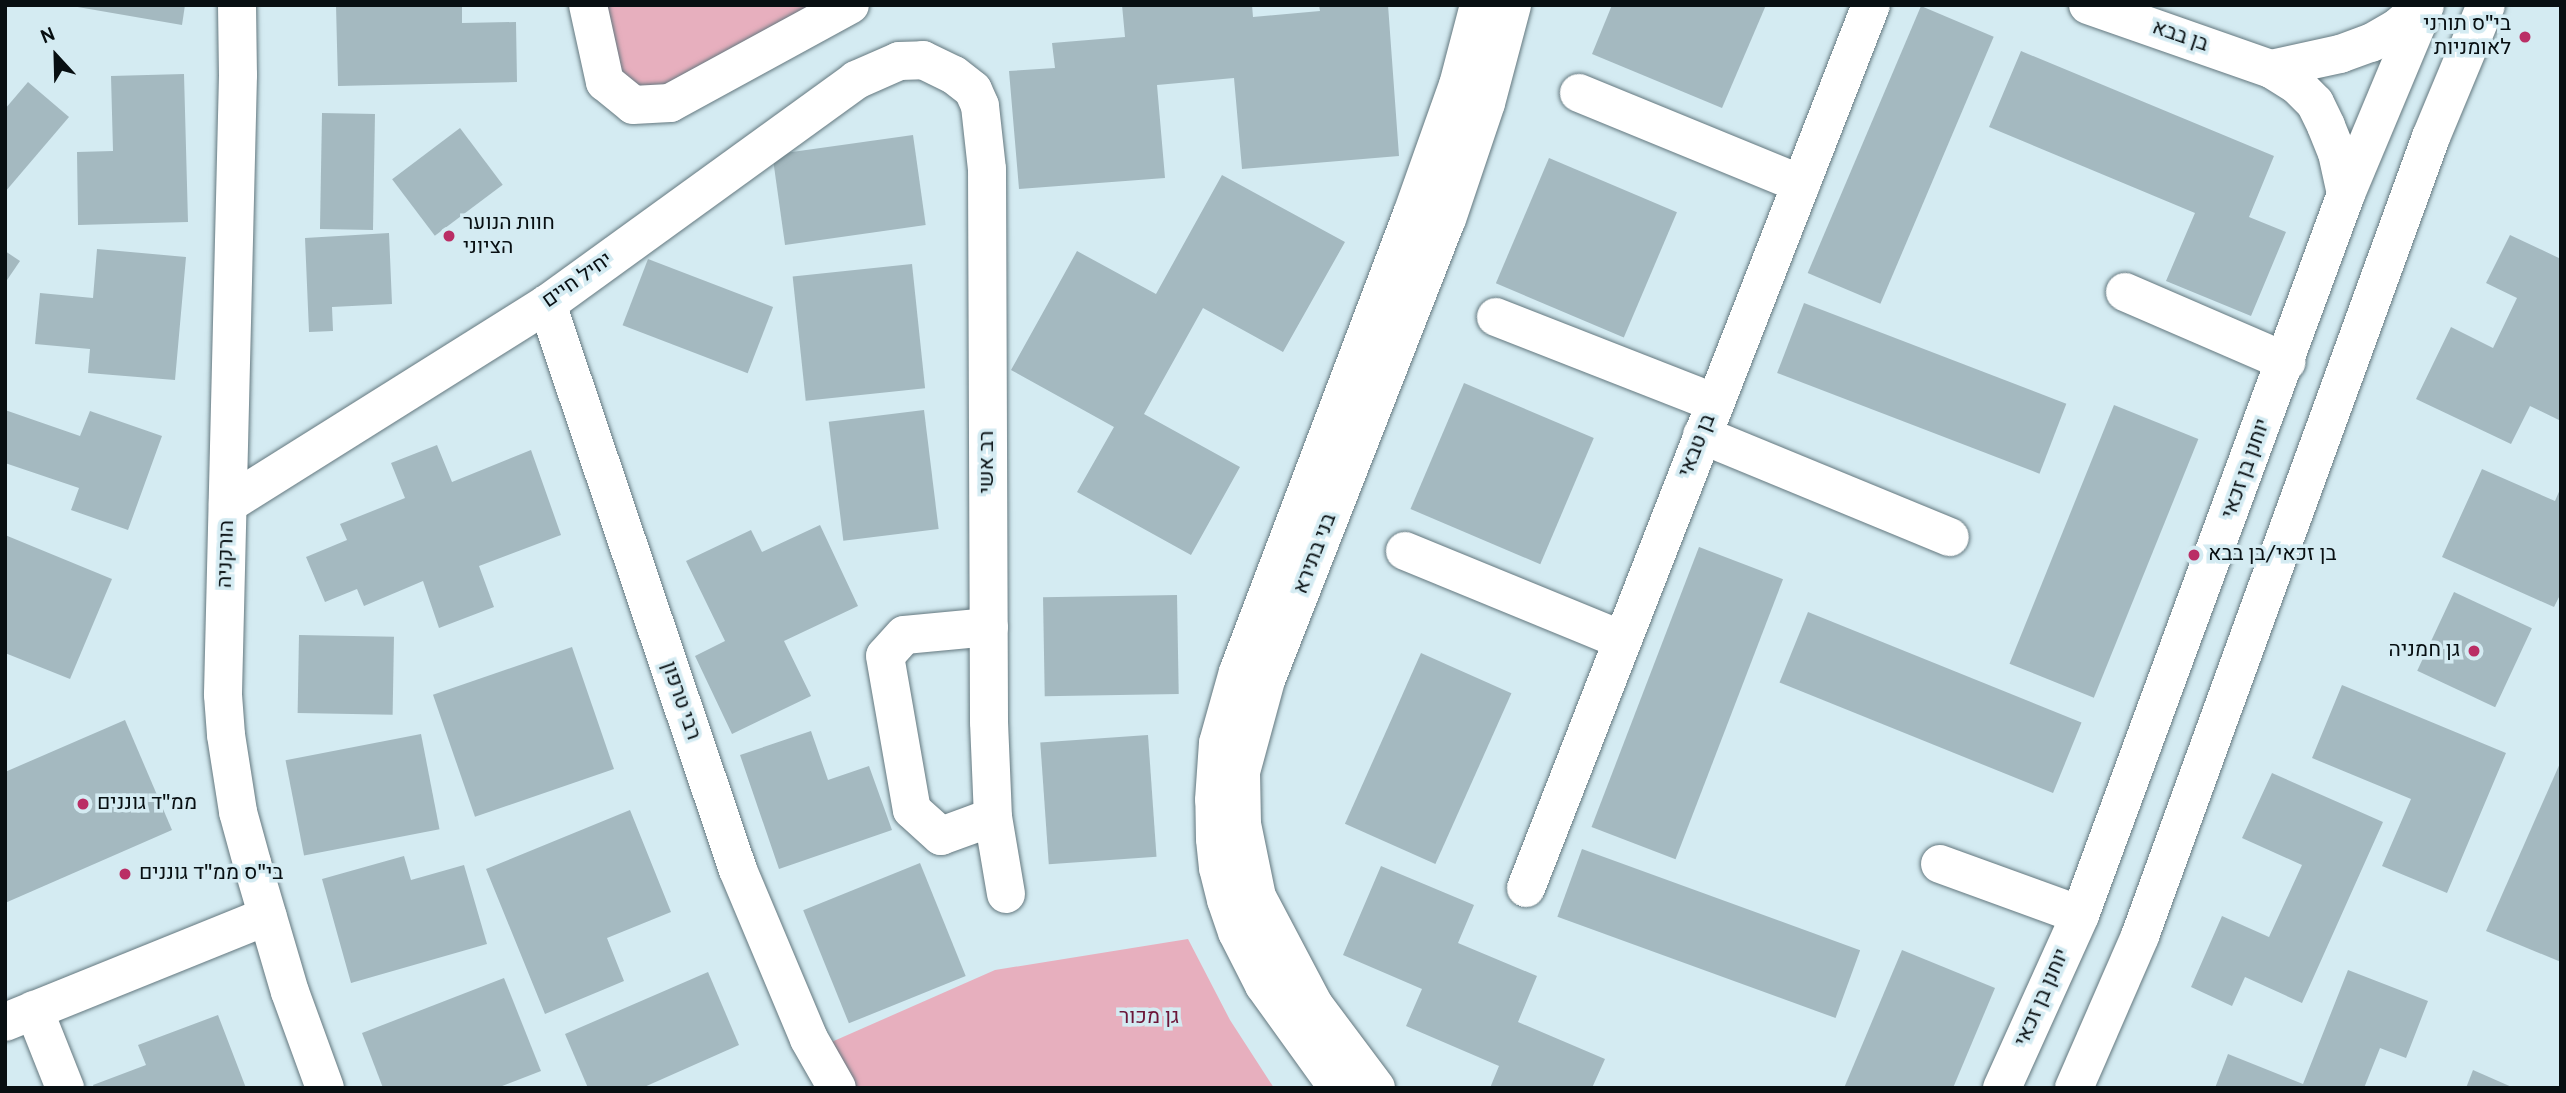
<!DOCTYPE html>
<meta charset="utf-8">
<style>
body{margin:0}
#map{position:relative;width:2566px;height:1093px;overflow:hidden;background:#d4ebf2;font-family:Overpass,Heebo,sans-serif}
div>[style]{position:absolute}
.green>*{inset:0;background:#e7afbe}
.building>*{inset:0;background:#a4b9c0;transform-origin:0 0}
.roads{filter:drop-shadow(0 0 2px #64787f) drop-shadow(0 0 2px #64787f)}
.minor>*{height:38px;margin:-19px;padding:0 19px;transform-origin:19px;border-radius:19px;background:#fff}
.dots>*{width:19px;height:19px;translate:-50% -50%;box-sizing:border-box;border:4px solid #d4ebf2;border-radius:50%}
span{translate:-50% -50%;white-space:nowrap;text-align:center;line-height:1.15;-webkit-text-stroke:7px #d4ebf2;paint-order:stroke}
.poi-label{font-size:21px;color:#080f12}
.right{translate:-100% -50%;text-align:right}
.left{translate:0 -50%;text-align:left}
.street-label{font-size:21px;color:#080f12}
.park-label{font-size:21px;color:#6b1638}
.frame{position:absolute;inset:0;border:7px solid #080f12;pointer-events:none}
.north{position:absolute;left:21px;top:21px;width:70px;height:70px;-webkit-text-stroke:5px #d4ebf2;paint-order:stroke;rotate:338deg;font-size:19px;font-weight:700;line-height:28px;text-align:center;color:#080f12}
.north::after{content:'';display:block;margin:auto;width:24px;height:32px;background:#080f12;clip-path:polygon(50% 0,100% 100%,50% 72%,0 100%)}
</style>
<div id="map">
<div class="green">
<div style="clip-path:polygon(600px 5px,816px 5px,656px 93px,612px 74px)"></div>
<div style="clip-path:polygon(1188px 939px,1230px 1020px,1274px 1088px,850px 1088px,827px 1044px,995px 970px)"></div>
</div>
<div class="building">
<div style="clip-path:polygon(66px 5px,185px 5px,182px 25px)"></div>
<div style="clip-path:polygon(336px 5px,462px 5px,462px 23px,516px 22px,517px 82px,338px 86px)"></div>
<div style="clip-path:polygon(1122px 5px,1252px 5px,1253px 17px,1320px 11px,1319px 5px,1388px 5px,1399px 156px,1242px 169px,1234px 78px,1157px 85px,1165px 178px,1019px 189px,1009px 71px,1055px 68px,1052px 43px,1125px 37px)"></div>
<div style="clip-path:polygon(1612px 5px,1766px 5px,1722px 108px,1592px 54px)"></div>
<div style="left:1921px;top:6px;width:79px;height:290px;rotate:23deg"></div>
<div style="clip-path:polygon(2021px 51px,2274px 156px,2249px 217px,2286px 232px,2251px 316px,2166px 281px,2195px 213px,1989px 127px)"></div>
<div style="clip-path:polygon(184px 74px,188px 222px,78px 225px,77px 152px,113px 151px,111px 76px)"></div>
<div style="clip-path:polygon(28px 82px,69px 117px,5px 192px,5px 109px)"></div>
<div style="left:375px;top:114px;width:116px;height:53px;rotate:91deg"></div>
<div style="left:460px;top:128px;width:71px;height:85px;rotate:53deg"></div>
<div style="left:913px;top:135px;width:91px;height:142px;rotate:82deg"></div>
<div style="left:1549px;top:158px;width:139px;height:136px;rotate:23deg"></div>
<div style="clip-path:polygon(1222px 175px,1345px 242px,1283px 352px,1203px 308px,1144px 414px,1240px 467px,1191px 555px,1077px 492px,1114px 427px,1011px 370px,1077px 251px,1156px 294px)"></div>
<div style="clip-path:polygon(389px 233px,392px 304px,332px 307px,333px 331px,309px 332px,305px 238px)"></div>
<div style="clip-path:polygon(2510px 235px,2561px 259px,2561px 421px,2530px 406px,2511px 444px,2416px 399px,2451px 327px,2493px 348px,2517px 298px,2486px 283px)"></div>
<div style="clip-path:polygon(97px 249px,186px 257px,175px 380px,88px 373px,90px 349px,35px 344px,40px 293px,93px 298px)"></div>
<div style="clip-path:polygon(5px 251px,20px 261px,5px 283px)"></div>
<div style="left:648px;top:259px;width:134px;height:71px;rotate:21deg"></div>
<div style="left:912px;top:264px;width:125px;height:120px;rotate:84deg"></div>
<div style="left:1804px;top:303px;width:281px;height:75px;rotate:21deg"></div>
<div style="left:1464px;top:383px;width:141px;height:137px;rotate:23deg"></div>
<div style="left:2114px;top:405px;width:91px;height:279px;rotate:22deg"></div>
<div style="clip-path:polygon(5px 410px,80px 436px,90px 411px,162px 436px,128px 530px,71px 510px,79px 488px,5px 463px)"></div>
<div style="left:924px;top:410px;width:120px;height:96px;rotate:83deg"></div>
<div style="clip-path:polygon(437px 445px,452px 482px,531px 450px,561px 535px,479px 566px,494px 607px,439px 628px,423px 581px,364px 606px,357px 589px,325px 602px,306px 557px,347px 540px,340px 524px,405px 498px,391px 463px)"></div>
<div style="clip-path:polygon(2482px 469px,2555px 501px,2561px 487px,2561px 593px,2554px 607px,2442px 557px)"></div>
<div style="clip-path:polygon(820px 525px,858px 606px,784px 641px,811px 696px,732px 734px,695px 656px,725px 641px,686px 561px,751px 530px,762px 552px)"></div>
<div style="clip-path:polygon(5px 535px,112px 579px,70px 679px,5px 653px)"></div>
<div style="left:1699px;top:547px;width:90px;height:300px;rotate:21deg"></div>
<div style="left:2454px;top:592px;width:86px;height:87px;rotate:25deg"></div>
<div style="left:1177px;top:595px;width:99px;height:134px;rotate:89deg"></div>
<div style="left:1808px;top:612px;width:295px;height:76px;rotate:22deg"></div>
<div style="left:299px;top:635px;width:95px;height:78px;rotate:1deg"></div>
<div style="left:572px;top:647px;width:129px;height:147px;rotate:71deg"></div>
<div style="left:1421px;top:653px;width:99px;height:187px;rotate:24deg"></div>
<div style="clip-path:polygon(2342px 685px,2506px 753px,2447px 893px,2382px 866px,2411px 799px,2312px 758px)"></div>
<div style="clip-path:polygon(125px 720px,172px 830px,5px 903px,5px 772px)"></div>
<div style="clip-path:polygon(811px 731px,828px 780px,869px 766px,892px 830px,779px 869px,740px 755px)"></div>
<div style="left:421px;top:734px;width:97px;height:138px;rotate:79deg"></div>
<div style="left:1148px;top:735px;width:122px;height:108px;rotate:86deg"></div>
<div style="clip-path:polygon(2561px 761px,2561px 962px,2486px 931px)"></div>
<div style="clip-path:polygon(2272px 773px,2383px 822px,2302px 1003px,2245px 977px,2232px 1006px,2191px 987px,2222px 916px,2269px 937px,2302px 865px,2242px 838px)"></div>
<div style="clip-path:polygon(630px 810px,671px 912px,607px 938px,624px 981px,545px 1014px,486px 869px)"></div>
<div style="left:1582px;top:849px;width:296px;height:72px;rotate:20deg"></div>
<div style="clip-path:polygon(404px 856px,411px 880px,464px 865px,487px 944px,351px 983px,322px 879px)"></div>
<div style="left:920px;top:863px;width:122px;height:126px;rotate:68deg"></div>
<div style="clip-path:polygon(1381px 866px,1474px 905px,1458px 943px,1537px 976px,1518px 1022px,1605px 1059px,1592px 1088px,1490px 1088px,1499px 1066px,1406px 1026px,1422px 989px,1343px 955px)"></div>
<div style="clip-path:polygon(1902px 950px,1995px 988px,1953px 1088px,1844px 1088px)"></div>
<div style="clip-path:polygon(2348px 970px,2428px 1001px,2406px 1058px,2380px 1048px,2364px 1088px,2215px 1088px,2228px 1054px,2303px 1084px)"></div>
<div style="clip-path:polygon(708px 972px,739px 1045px,642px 1088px,588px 1088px,565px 1034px)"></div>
<div style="clip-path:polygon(504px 978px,541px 1071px,497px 1088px,383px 1088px,362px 1033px)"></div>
<div style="clip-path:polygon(218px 1015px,246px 1088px,94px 1088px,93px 1085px,146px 1065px,138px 1045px)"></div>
<div style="clip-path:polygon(2473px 1070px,2514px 1088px,2466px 1088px)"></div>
</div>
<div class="roads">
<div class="minor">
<div style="left:237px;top:5px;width:70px;rotate:89.2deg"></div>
<div style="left:238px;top:75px;width:620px;rotate:91.39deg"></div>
<div style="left:223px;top:695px;width:40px;rotate:85.7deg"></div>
<div style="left:226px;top:735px;width:78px;rotate:81.1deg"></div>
<div style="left:238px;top:812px;width:53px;rotate:74.6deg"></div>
<div style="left:252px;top:863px;width:134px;rotate:73.6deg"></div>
<div style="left:290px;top:992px;width:102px;rotate:70deg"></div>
<div style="left:588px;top:5px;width:79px;rotate:77.6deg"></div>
<div style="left:605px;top:82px;width:36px;rotate:39deg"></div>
<div style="left:633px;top:105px;width:37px;rotate:-3deg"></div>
<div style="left:670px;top:103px;width:205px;rotate:-28.6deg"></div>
<div style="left:2088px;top:5px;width:194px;rotate:19.3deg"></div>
<div style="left:2271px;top:69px;width:32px;rotate:32deg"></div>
<div style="left:2298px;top:86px;width:24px;rotate:45deg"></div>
<div style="left:2315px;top:103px;width:25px;rotate:64deg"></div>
<div style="left:2326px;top:126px;width:29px;rotate:68deg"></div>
<div style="left:2337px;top:153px;width:42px;rotate:77.6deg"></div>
<div style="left:2271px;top:69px;width:71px;rotate:-12.3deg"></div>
<div style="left:2340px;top:54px;width:33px;rotate:-20deg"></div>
<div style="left:2371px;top:43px;width:30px;rotate:-30deg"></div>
<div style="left:2397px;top:28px;width:35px;rotate:-41deg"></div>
<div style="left:1579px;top:93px;width:240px;rotate:22.3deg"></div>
<div style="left:2125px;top:292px;width:176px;rotate:23.4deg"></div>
<div style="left:547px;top:304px;width:597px;rotate:71.35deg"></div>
<div style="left:738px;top:870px;width:183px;rotate:67.2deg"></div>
<div style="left:809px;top:1039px;width:56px;rotate:60.3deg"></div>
<div style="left:1496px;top:317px;width:235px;rotate:21.4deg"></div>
<div style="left:1702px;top:435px;width:268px;rotate:22.4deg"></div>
<div style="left:228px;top:504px;width:377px;rotate:-32.1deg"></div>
<div style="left:547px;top:304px;width:382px;rotate:-35.9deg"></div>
<div style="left:856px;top:80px;width:47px;rotate:-23.8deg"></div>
<div style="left:899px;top:61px;width:24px;rotate:-2deg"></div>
<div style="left:923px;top:60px;width:34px;rotate:26deg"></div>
<div style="left:954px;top:75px;width:24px;rotate:38deg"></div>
<div style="left:973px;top:90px;width:17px;rotate:66deg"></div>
<div style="left:980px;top:106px;width:63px;rotate:83.7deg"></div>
<div style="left:987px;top:169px;width:553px;rotate:89.79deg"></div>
<div style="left:989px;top:722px;width:95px;rotate:87.6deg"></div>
<div style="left:993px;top:817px;width:78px;rotate:80.4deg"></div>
<div style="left:1405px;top:551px;width:235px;rotate:22.3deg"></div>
<div style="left:989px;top:627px;width:85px;rotate:174.6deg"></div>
<div style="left:904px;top:635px;width:28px;rotate:132deg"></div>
<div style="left:885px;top:656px;width:156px;rotate:80.1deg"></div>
<div style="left:912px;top:810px;width:39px;rotate:42deg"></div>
<div style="left:941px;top:836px;width:55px;rotate:-20.1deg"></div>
<div style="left:1940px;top:864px;width:149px;rotate:20deg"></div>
<div style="left:1526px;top:888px;width:948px;rotate:-68.66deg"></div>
<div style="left:34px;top:1010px;width:84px;rotate:68.3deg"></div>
<div style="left:5px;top:1022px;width:283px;rotate:-22deg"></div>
<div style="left:1338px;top:1088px;width:127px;rotate:-125.7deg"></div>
<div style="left:1264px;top:985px;width:59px;rotate:-117deg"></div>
<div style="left:1237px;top:932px;width:34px;rotate:-109deg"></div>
<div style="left:1226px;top:900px;width:33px;rotate:-104deg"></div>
<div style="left:1218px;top:868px;width:29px;rotate:-96deg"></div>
<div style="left:1215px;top:839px;width:39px;rotate:-91deg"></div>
<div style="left:1214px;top:800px;width:57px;rotate:-86deg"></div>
<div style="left:1218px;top:743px;width:74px;rotate:-74.3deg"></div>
<div style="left:1238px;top:672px;width:490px;rotate:-69.2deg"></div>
<div style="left:1412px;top:214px;width:137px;rotate:-70.4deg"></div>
<div style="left:1458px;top:85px;width:83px;rotate:-75.3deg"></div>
<div style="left:1376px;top:1088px;width:104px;rotate:-126.8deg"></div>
<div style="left:1314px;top:1005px;width:122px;rotate:-117.8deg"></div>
<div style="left:1257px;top:897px;width:75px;rotate:-101.6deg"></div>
<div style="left:1242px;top:824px;width:52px;rotate:-91.1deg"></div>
<div style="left:1241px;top:772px;width:95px;rotate:-74.8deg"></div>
<div style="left:1266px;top:680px;width:495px;rotate:-68.6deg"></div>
<div style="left:1447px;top:219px;width:122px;rotate:-71.4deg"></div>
<div style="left:1486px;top:103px;width:101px;rotate:-75.1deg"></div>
<div style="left:2002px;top:1088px;width:190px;rotate:-65.7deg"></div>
<div style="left:2080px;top:915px;width:769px;rotate:-69.75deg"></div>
<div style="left:2346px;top:194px;width:205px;rotate:-67.3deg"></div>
<div style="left:2074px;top:1088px;width:166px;rotate:-66.5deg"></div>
<div style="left:2140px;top:936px;width:850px;rotate:-69.99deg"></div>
<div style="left:2431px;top:137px;width:143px;rotate:-67.4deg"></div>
</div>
</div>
<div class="dots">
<div style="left:2525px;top:37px;background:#ba2e65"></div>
<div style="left:449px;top:236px;background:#ba2e65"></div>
<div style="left:2194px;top:555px;background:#ba2e65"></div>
<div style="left:2474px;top:651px;background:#ba2e65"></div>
<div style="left:83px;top:804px;background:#ba2e65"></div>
<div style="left:125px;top:874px;background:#ba2e65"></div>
</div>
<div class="poi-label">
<span class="right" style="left:2511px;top:37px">בי"ס תורני<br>לאומניות</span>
<span class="left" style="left:463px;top:236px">חוות הנוער<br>הציוני</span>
<span class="left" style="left:2208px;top:555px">בן זכאי/בן בבא</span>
<span class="right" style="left:2460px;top:651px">גן חמניה</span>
<span class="left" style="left:97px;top:804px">ממ"ד גוננים</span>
<span class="left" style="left:139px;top:874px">בי"ס ממ"ד גוננים</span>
</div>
<div class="street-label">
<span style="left:2180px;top:37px;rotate:19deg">בן בבא</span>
<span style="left:578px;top:281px;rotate:-35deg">יחיל חיים</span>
<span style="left:1698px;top:446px;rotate:-68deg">בן טבאי</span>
<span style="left:988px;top:462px;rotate:-90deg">רב אשי</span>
<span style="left:2247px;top:469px;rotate:-70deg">יוחנן בן זכאי</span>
<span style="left:227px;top:554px;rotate:-88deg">הורקניה</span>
<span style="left:1316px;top:554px;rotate:-69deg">בני בתירא</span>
<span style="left:680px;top:701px;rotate:71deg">רבי טרפון</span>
<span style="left:2043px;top:998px;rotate:-66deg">יוחנן בן זכאי</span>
</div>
<div class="park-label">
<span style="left:1149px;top:1018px">גן מכור</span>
</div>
<div class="frame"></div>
<div class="north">N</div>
</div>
